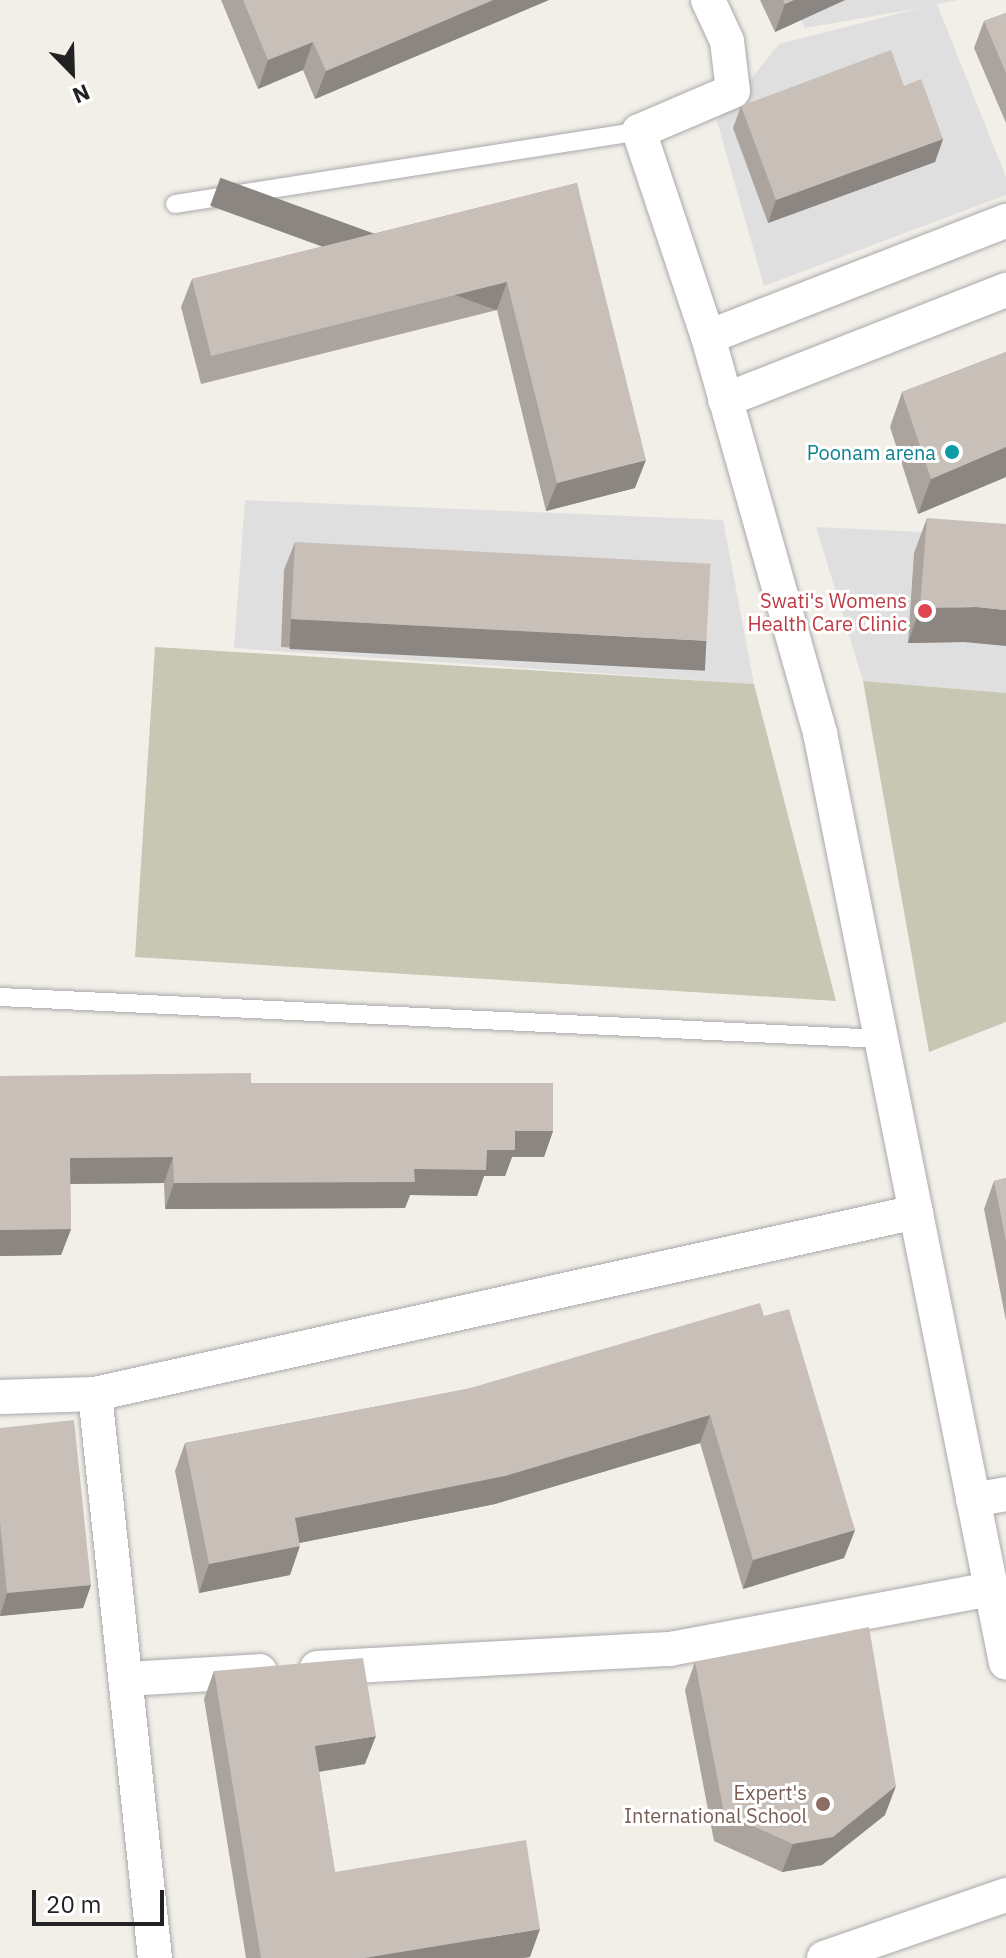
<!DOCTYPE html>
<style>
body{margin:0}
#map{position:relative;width:1006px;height:1958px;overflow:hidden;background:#f2efe9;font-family:"IBM Plex Sans",sans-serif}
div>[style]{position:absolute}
.residential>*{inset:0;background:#e0dfdf}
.construction>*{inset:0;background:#c7c7b4}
.roads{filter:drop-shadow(0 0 2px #a9a9a9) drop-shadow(0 0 2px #a9a9a9)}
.service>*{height:18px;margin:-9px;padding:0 9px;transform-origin:9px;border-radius:9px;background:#fff}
.minor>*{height:34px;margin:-17px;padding:0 17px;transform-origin:17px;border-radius:17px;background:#fff}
.wall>*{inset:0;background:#aba49e}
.shaded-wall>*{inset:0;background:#8b8681;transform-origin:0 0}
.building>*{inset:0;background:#c7bfb8;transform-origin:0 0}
.dots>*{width:22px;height:22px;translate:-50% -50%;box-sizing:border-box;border:4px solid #fff;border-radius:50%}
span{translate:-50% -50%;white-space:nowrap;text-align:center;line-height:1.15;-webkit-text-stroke:6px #fff;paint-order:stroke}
.culture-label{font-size:20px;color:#0d838f}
.right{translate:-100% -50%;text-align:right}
.health-label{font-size:20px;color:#be3a42}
.education-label{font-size:20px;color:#785e54}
.north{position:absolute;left:32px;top:32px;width:80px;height:80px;-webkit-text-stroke:6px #fff;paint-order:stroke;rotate:157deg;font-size:22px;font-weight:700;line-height:32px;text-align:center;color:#222}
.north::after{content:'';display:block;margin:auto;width:28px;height:36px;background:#222;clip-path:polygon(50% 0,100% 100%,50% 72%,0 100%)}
.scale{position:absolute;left:32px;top:1890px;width:132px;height:36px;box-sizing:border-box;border:4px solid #222;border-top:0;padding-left:10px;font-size:24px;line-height:28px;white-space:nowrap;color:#222;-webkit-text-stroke:6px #fff;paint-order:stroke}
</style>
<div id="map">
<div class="residential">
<div style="clip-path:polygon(791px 0,958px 0,937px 4px,1006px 177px,1006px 195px,764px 286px,717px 121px,779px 44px,920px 8px,805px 28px)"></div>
<div style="clip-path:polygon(245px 500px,723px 520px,754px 684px,234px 648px)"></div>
<div style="clip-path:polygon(816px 527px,1006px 536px,1006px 693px,863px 681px)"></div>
</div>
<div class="construction">
<div style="clip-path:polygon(155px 647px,754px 684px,836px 1001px,135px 957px)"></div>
<div style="clip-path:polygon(863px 681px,1006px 693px,1006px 1022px,929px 1052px)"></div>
</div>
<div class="roads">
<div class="service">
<div style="left:175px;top:204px;width:470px;rotate:-8.9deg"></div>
<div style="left:0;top:997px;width:882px;rotate:2.73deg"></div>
</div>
<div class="minor">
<div style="left:708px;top:0;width:45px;rotate:65.1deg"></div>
<div style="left:727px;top:41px;width:50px;rotate:83.2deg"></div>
<div style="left:733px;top:91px;width:102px;rotate:156.9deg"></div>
<div style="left:639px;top:131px;width:217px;rotate:71.5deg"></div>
<div style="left:708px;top:337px;width:412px;rotate:74.2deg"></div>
<div style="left:820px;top:733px;width:948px;rotate:78.69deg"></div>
<div style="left:708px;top:337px;width:320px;rotate:-21.3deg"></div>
<div style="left:725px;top:400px;width:302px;rotate:-21.4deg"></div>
<div style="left:95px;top:1394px;width:567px;rotate:83.93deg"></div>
<div style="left:0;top:1397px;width:95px;rotate:-1.8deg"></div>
<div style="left:95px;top:1394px;width:841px;rotate:-12.5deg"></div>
<div style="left:973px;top:1500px;width:34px;rotate:-10deg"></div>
<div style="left:317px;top:1668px;width:354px;rotate:-3.1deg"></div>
<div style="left:670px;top:1649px;width:327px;rotate:-10.6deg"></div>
<div style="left:127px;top:1679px;width:133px;rotate:-3.4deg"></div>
<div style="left:824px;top:1958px;width:193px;rotate:-19.1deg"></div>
</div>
</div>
<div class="wall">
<div style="clip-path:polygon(221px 0,549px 0,315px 99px,303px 70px,258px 89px)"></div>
<div style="clip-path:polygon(760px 0,845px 0,775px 32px)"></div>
<div style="clip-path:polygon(1006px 13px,1006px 123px,974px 48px,984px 21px)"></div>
<div style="clip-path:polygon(904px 86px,943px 139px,935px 162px,768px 223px,733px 128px,741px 106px)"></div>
<div style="clip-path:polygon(577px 183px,635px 488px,546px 511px,497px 310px,201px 384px,181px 307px,192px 279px)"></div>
<div style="clip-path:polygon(1006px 352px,1006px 477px,918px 514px,890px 427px,902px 392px)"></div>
<div style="clip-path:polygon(927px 518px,964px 642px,908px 643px,914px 553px)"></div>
<div style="clip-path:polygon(295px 542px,695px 668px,281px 647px,284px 570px)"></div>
<div style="clip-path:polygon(0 1076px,553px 1131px,544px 1157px,512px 1157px,505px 1176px,484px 1176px,477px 1196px,410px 1195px,405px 1208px,165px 1209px,164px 1183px,70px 1184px,71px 1229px,61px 1255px,0 1256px)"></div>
<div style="clip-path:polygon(1006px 1178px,1006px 1321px,984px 1209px,994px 1181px)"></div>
<div style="clip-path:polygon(764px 1316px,855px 1530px,844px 1558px,743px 1589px,700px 1443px,495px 1504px,299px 1543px,290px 1575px,199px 1593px,175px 1471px,185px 1443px,467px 1389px)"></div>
<div style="clip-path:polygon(0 1428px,91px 1585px,83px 1608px,0 1616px)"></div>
<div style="clip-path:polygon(695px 1662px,885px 1815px,822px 1865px,782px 1872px,714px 1841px,685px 1690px)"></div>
<div style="clip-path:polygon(214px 1671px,365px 1764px,319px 1772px,335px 1872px,530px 1957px,523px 1958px,246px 1958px,204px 1699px)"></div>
</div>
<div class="shaded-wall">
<div style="clip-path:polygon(493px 0,549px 0,315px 99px,326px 71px)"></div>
<div style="clip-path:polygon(794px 0,845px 0,775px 32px,785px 4px)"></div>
<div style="clip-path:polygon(313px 42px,303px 70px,258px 89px,268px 60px)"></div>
<div style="clip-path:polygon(943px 139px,935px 162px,768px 223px,776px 200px)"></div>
<div style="left:507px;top:282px;width:30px;height:305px;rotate:110deg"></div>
<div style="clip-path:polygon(1006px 447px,1006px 477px,918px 514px,931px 479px)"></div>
<div style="clip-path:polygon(646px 460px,635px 488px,546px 511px,557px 483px)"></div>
<div style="clip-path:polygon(977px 607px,1006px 610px,1006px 646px,964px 642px,908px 643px,920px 608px)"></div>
<div style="left:291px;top:619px;width:416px;height:30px;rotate:3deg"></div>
<div style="clip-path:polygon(515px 1131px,553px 1131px,544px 1157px,512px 1157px,505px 1176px,484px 1176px,477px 1196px,410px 1195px,405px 1208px,165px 1209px,174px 1183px,414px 1169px,487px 1150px)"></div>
<div style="clip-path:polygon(173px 1157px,164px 1183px,61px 1184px,70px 1158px)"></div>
<div style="clip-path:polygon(71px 1229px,61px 1255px,0 1256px,0 1230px)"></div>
<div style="clip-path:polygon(710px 1415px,700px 1443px,495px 1504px,284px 1546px,295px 1518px)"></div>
<div style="clip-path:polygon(855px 1530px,844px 1558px,743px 1589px,753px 1560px)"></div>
<div style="clip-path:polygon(300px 1546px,290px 1575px,199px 1593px,209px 1564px)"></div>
<div style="clip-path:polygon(91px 1585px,83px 1608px,0 1616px,7px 1593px)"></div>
<div style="clip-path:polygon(376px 1736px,365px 1764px,304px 1774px,315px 1746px)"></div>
<div style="clip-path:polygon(896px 1786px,885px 1815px,822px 1865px,782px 1872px,793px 1844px)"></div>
<div style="clip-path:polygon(540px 1929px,530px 1957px,523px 1958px,364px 1958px)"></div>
</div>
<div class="building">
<div style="clip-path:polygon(243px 0,493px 0,326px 71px,313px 42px,268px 60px)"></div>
<div style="clip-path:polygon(783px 0,794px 0,785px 4px)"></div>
<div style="clip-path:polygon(1006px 13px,1006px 73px,984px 21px)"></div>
<div style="clip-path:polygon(891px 50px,904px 86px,921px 79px,943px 139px,776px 200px,741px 106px)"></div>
<div style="clip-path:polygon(577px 183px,646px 460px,557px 483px,507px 282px,211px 356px,192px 279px)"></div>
<div style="clip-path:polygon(1006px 352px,1006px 447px,931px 479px,902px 392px)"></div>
<div style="clip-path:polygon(927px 518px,1006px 524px,1006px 610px,977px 607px,920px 608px)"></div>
<div style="left:295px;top:542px;width:416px;height:77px;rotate:3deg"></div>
<div style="clip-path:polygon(251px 1073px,251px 1083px,553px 1083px,553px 1131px,515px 1131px,515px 1150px,487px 1150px,486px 1170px,414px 1169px,415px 1182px,174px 1183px,173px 1157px,70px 1158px,71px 1229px,0 1230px,0 1076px)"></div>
<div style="clip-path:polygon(1006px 1178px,1006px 1241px,994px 1181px)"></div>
<div style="clip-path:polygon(760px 1303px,764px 1316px,789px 1309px,855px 1530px,753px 1560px,710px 1415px,505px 1476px,295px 1518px,300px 1546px,209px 1564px,185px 1443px,467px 1389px)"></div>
<div style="clip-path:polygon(74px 1420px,91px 1585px,7px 1593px,0 1522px,0 1428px)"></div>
<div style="clip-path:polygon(869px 1627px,896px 1786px,833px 1837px,793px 1844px,724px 1813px,695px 1662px)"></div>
<div style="clip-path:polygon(363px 1658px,376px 1736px,315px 1746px,335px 1872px,526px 1840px,540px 1929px,364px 1958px,261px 1958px,214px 1671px)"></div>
</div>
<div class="dots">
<div style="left:952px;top:452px;background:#0f9aa8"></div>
<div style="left:925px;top:611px;background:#e0444e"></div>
<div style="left:823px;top:1804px;background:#8d6e63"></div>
</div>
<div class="culture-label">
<span class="right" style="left:936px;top:452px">Poonam arena</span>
</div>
<div class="health-label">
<span class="right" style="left:907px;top:612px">Swati's Womens<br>Health Care Clinic</span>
</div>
<div class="education-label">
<span class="right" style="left:807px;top:1804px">Expert's<br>International School</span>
</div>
<div class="north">N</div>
<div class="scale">20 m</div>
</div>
